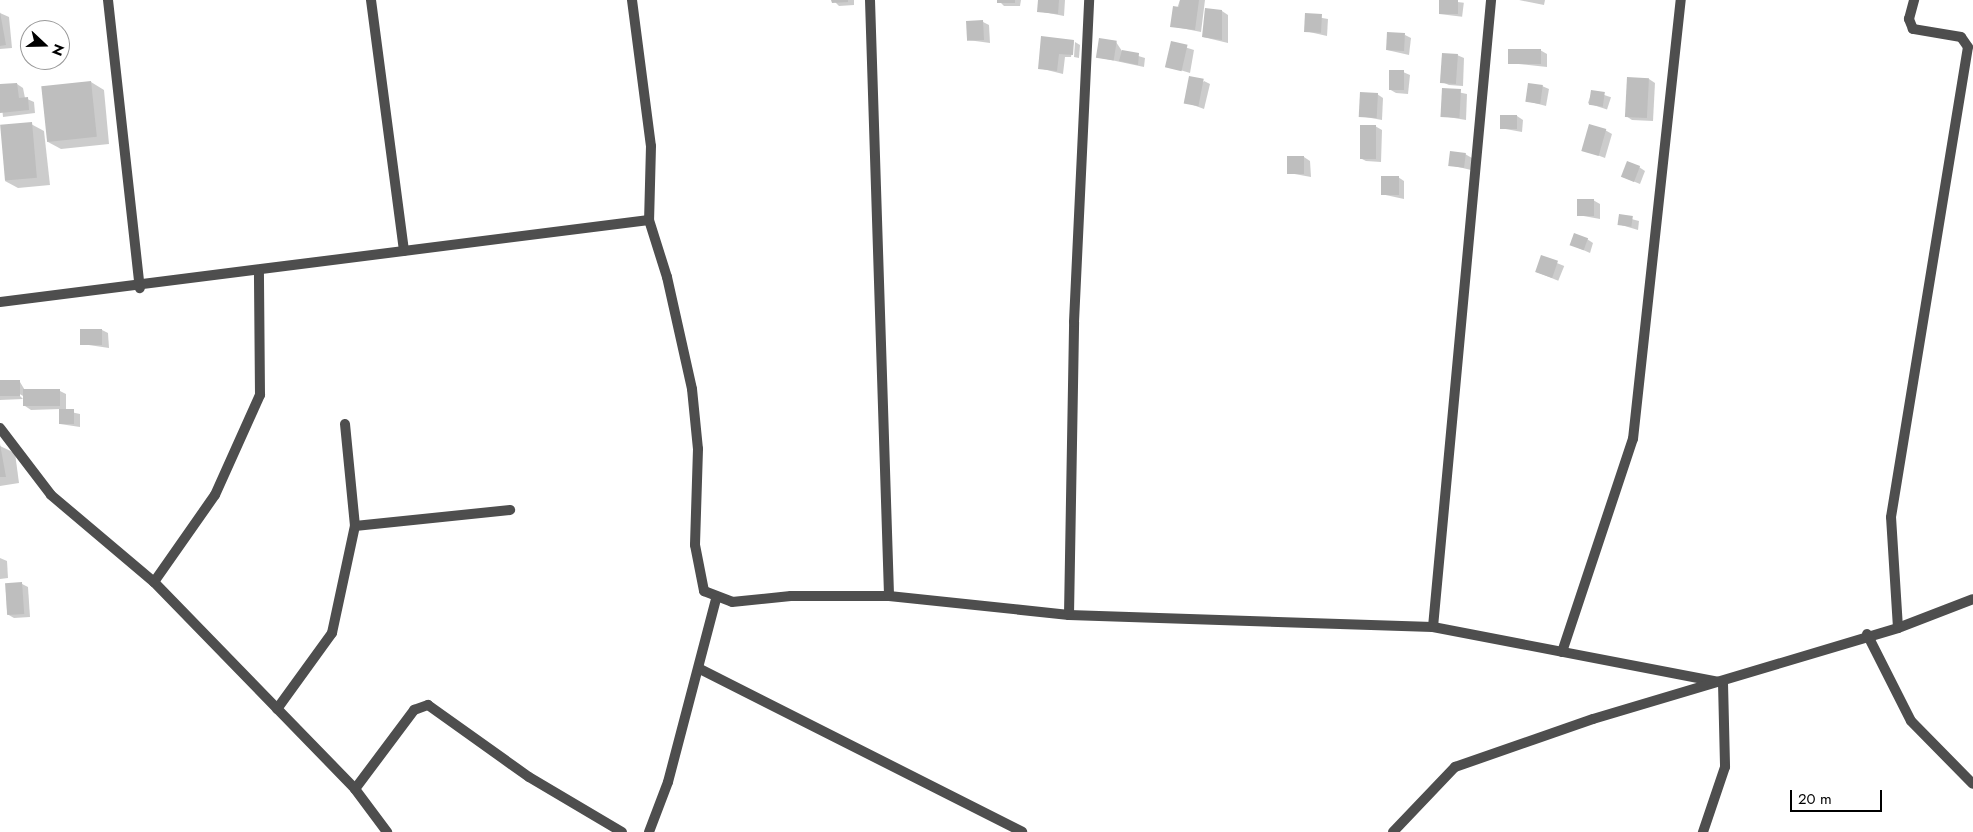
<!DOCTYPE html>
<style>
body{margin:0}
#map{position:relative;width:1973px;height:832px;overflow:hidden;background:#fff;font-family:Jost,sans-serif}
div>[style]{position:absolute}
.shadow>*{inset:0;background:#0003;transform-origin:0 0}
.building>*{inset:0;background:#bebebe;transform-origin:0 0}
.minor>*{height:10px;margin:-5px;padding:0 5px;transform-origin:5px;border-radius:5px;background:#4e4e4e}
span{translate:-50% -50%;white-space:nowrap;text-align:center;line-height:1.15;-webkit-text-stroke:4px #fff;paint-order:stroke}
.north{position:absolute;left:20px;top:20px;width:50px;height:50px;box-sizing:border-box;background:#fff;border:1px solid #999;border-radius:50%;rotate:111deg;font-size:14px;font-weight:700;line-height:20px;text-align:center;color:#000}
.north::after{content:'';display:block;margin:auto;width:18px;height:22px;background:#000;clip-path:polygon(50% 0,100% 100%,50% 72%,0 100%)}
.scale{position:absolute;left:1790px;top:790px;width:92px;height:22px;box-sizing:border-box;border:2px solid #000;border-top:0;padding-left:6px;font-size:15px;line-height:18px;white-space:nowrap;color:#000;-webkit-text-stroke:4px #fff;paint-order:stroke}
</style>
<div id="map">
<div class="shadow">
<div style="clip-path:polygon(833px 0,854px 0,854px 5px,839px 6px)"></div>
<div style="clip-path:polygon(998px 0,1021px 0,1020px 6px,1004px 6px)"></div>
<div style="clip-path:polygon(1039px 0,1065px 0,1064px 16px,1038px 11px)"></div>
<div style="clip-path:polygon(1180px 0,1205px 0,1201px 32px,1171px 26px)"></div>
<div style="left:1441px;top:0;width:23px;height:14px;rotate:7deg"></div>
<div style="clip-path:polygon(1519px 0,1545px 0,1544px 5px)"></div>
<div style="clip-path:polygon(1222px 11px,1228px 15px,1228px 43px,1203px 37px)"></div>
<div style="clip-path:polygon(0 13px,9px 17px,12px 48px,0 49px)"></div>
<div style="clip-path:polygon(1306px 15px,1328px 19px,1327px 36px,1305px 31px)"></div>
<div style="clip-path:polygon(983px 22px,989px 25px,990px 43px,968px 40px,968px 23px)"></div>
<div style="clip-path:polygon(1405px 35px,1411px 38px,1409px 55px,1387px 50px)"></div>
<div style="clip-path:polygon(1074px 41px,1071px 57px,1065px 57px,1063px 74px,1039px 68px)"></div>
<div style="clip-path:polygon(1075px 42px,1080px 45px,1079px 58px,1074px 57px)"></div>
<div style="clip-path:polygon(1116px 42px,1122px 51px,1145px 58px,1144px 67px,1097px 57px)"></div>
<div style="clip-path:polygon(1172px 43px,1194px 50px,1190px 73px,1167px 66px)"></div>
<div style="clip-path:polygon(1540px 50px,1547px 54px,1547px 67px,1509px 63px)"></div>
<div style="clip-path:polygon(1457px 55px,1464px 58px,1463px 86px,1449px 85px,1442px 82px)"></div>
<div style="clip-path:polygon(1403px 72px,1410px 75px,1408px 94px,1396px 93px,1389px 89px)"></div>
<div style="clip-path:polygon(1649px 79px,1655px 83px,1653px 121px,1632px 120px,1626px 116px)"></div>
<div style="clip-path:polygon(1204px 81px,1210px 84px,1204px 109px,1185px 102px)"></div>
<div style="clip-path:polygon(91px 82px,104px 90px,109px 144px,61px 149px,48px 142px)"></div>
<div style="clip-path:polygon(17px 84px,23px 88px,25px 98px,34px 102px,35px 113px,3px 117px,0 86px)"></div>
<div style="clip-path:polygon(1542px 86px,1549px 89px,1546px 106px,1527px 101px)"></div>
<div style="clip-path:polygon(1443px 89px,1467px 94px,1466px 120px,1442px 116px)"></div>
<div style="left:1592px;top:91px;width:20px;height:13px;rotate:18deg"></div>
<div style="clip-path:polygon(1377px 94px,1383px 98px,1382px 120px,1360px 116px)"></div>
<div style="clip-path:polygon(1517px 116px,1523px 120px,1522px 132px,1500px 128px)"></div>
<div style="clip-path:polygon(31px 124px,44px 131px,50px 185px,18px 188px,5px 181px)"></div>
<div style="clip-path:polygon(1375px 126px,1382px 130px,1381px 162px,1366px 161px,1360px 158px)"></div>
<div style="clip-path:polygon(1605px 130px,1612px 134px,1605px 158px,1584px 150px)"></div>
<div style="clip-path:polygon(1465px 154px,1472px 158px,1471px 170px,1450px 165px)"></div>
<div style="clip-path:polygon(1304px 157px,1310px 161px,1311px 177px,1289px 173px,1289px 158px)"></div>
<div style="clip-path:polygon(1639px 167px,1645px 171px,1640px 184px,1623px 177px)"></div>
<div style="clip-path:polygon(1398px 177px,1404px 181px,1404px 199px,1381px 194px)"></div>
<div style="clip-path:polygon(1593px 200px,1600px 204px,1600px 219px,1578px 215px)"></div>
<div style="clip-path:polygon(1620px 216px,1639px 221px,1638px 230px,1618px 224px)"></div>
<div style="clip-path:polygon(1587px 239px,1593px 243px,1590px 253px,1572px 245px)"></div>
<div style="left:1542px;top:257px;width:24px;height:16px;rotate:22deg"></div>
<div style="clip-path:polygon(102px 330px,108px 333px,109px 348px,82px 344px,81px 331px)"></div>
<div style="clip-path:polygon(0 382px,20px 382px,26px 392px,60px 391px,66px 394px,66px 411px,80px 414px,80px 427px,60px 424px,60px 409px,31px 410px,25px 406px,25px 397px,16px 392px,23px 399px,0 400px)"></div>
<div style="clip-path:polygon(0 446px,15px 453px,19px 483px,0 486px)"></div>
<div style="clip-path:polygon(0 558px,7px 561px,8px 578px,0 579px)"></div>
<div style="clip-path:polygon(22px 584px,28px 587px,30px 617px,14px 618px,7px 614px,6px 585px)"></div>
</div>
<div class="building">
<div style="clip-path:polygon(831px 0,848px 0,848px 2px,832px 3px)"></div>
<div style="left:997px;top:0;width:18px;height:3px"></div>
<div style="clip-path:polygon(1038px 0,1059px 0,1058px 14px,1037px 12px)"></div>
<div style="clip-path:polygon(1180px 0,1199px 0,1195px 30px,1170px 27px,1173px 6px,1179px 7px)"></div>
<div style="left:1439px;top:0;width:19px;height:14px"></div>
<div style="clip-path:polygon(1205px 8px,1222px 10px,1222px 40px,1202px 37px)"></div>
<div style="clip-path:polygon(0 12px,6px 45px,0 46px)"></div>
<div style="left:1305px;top:13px;width:17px;height:19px;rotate:3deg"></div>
<div style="left:983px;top:20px;width:20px;height:17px;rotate:87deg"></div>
<div style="left:1387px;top:32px;width:18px;height:18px;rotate:3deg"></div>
<div style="clip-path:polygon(1041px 36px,1074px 40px,1073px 55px,1059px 54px,1057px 71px,1038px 69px)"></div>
<div style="left:1099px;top:38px;width:18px;height:20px;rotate:9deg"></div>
<div style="left:1171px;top:41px;width:17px;height:27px;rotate:13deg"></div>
<div style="left:1508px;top:49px;width:33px;height:15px"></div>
<div style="clip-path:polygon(1122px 50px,1139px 53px,1138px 65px,1119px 61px)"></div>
<div style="left:1442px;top:53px;width:16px;height:30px;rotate:4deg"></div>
<div style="left:1389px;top:70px;width:15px;height:20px"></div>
<div style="left:1189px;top:76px;width:15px;height:28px;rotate:11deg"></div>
<div style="left:1627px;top:77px;width:22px;height:40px;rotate:3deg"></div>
<div style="left:91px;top:81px;width:56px;height:50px;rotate:84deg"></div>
<div style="clip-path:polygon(17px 83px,19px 98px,28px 97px,29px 110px,0 113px,0 84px)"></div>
<div style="left:1528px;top:83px;width:15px;height:19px;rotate:8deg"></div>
<div style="left:1442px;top:88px;width:19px;height:29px;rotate:3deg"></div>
<div style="left:1591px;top:90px;width:14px;height:15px;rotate:8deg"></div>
<div style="left:1360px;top:92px;width:18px;height:25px;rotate:3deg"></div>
<div style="left:1500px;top:115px;width:17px;height:14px"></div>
<div style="left:32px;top:122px;width:56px;height:32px;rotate:85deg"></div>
<div style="left:1589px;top:124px;width:18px;height:28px;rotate:16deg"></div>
<div style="left:1360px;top:125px;width:16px;height:34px"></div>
<div style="left:1450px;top:151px;width:16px;height:15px;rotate:7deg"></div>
<div style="left:1287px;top:156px;width:17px;height:18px"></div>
<div style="left:1627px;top:161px;width:14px;height:17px;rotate:21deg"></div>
<div style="left:1381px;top:176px;width:18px;height:19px"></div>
<div style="left:1577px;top:199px;width:17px;height:17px"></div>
<div style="left:1619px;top:214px;width:14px;height:11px;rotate:8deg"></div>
<div style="left:1574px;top:233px;width:15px;height:13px;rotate:20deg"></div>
<div style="left:1541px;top:255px;width:18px;height:18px;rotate:19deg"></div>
<div style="left:80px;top:329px;width:22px;height:16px"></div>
<div style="left:20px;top:380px;width:16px;height:20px;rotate:90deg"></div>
<div style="left:60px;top:389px;width:17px;height:37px;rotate:90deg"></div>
<div style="left:59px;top:409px;width:15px;height:15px"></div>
<div style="clip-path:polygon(0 444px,6px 477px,0 477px)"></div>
<div style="left:22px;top:582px;width:32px;height:17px;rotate:86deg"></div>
</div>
<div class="minor">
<div style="left:108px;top:0;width:290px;rotate:83.7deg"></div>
<div style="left:371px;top:0;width:253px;rotate:82.5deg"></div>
<div style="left:632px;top:0;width:147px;rotate:82.6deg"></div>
<div style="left:651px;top:146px;width:74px;rotate:91.5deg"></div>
<div style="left:649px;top:220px;width:60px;rotate:72.5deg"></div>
<div style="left:667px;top:277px;width:115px;rotate:77.4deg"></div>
<div style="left:692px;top:389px;width:60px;rotate:84.3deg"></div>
<div style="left:698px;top:449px;width:96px;rotate:91.8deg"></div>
<div style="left:695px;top:545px;width:47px;rotate:78.9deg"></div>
<div style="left:704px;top:591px;width:30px;rotate:21deg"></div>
<div style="left:732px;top:602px;width:59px;rotate:-5.8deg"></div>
<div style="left:791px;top:596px;width:98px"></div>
<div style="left:889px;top:596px;width:181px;rotate:6deg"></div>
<div style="left:1069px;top:615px;width:364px;rotate:1.9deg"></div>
<div style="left:1433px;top:627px;width:295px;rotate:10.9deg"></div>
<div style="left:1723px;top:683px;width:84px;rotate:88.6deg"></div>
<div style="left:1725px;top:767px;width:69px;rotate:108.7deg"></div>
<div style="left:870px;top:0;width:596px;rotate:88.17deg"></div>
<div style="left:0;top:302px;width:654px;rotate:-7.2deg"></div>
<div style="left:345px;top:424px;width:102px;rotate:84.4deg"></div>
<div style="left:0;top:428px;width:84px;rotate:52.7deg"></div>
<div style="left:51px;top:495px;width:135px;rotate:40.2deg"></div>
<div style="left:154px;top:582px;width:289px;rotate:45.8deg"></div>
<div style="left:355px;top:789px;width:54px;rotate:53.3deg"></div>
<div style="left:154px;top:582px;width:106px;rotate:-55deg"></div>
<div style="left:215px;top:495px;width:110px;rotate:-65.8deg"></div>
<div style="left:260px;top:395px;width:124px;rotate:-90.5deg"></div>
<div style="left:1069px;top:615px;width:293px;rotate:-89deg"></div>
<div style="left:1074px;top:322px;width:322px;rotate:-87.3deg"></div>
<div style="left:1433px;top:627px;width:630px;rotate:-84.71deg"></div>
<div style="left:1898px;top:628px;width:111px;rotate:-93.6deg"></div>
<div style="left:1891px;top:517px;width:476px;rotate:-80.7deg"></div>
<div style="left:1968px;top:47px;width:12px;rotate:-125deg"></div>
<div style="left:1961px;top:37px;width:49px;rotate:-170.5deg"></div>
<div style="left:1913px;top:29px;width:11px;rotate:-112deg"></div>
<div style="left:1909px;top:19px;width:20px;rotate:-75deg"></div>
<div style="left:1867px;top:634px;width:97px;rotate:63.2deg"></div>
<div style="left:1911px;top:721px;width:88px;rotate:45.5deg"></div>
<div style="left:1562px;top:652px;width:225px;rotate:-71.6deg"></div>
<div style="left:1633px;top:439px;width:442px;rotate:-83.8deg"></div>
<div style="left:700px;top:669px;width:361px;rotate:26.8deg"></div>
<div style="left:277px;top:709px;width:94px;rotate:-54.1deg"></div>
<div style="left:332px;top:633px;width:109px;rotate:-77.9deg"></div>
<div style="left:355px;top:526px;width:156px;rotate:-5.9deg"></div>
<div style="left:355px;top:789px;width:99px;rotate:-53.2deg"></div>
<div style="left:414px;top:710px;width:15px;rotate:-20deg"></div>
<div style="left:428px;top:705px;width:124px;rotate:35.5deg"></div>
<div style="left:529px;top:777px;width:108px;rotate:30.6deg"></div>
<div style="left:649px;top:832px;width:53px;rotate:-69.2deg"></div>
<div style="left:668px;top:782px;width:189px;rotate:-75.3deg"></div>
<div style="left:1393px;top:832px;width:90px;rotate:-46.4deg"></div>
<div style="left:1455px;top:767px;width:146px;rotate:-19.2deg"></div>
<div style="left:1593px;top:719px;width:318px;rotate:-16.6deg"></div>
<div style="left:1898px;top:628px;width:80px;rotate:-21.1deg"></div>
</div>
<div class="north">N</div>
<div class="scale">20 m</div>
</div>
